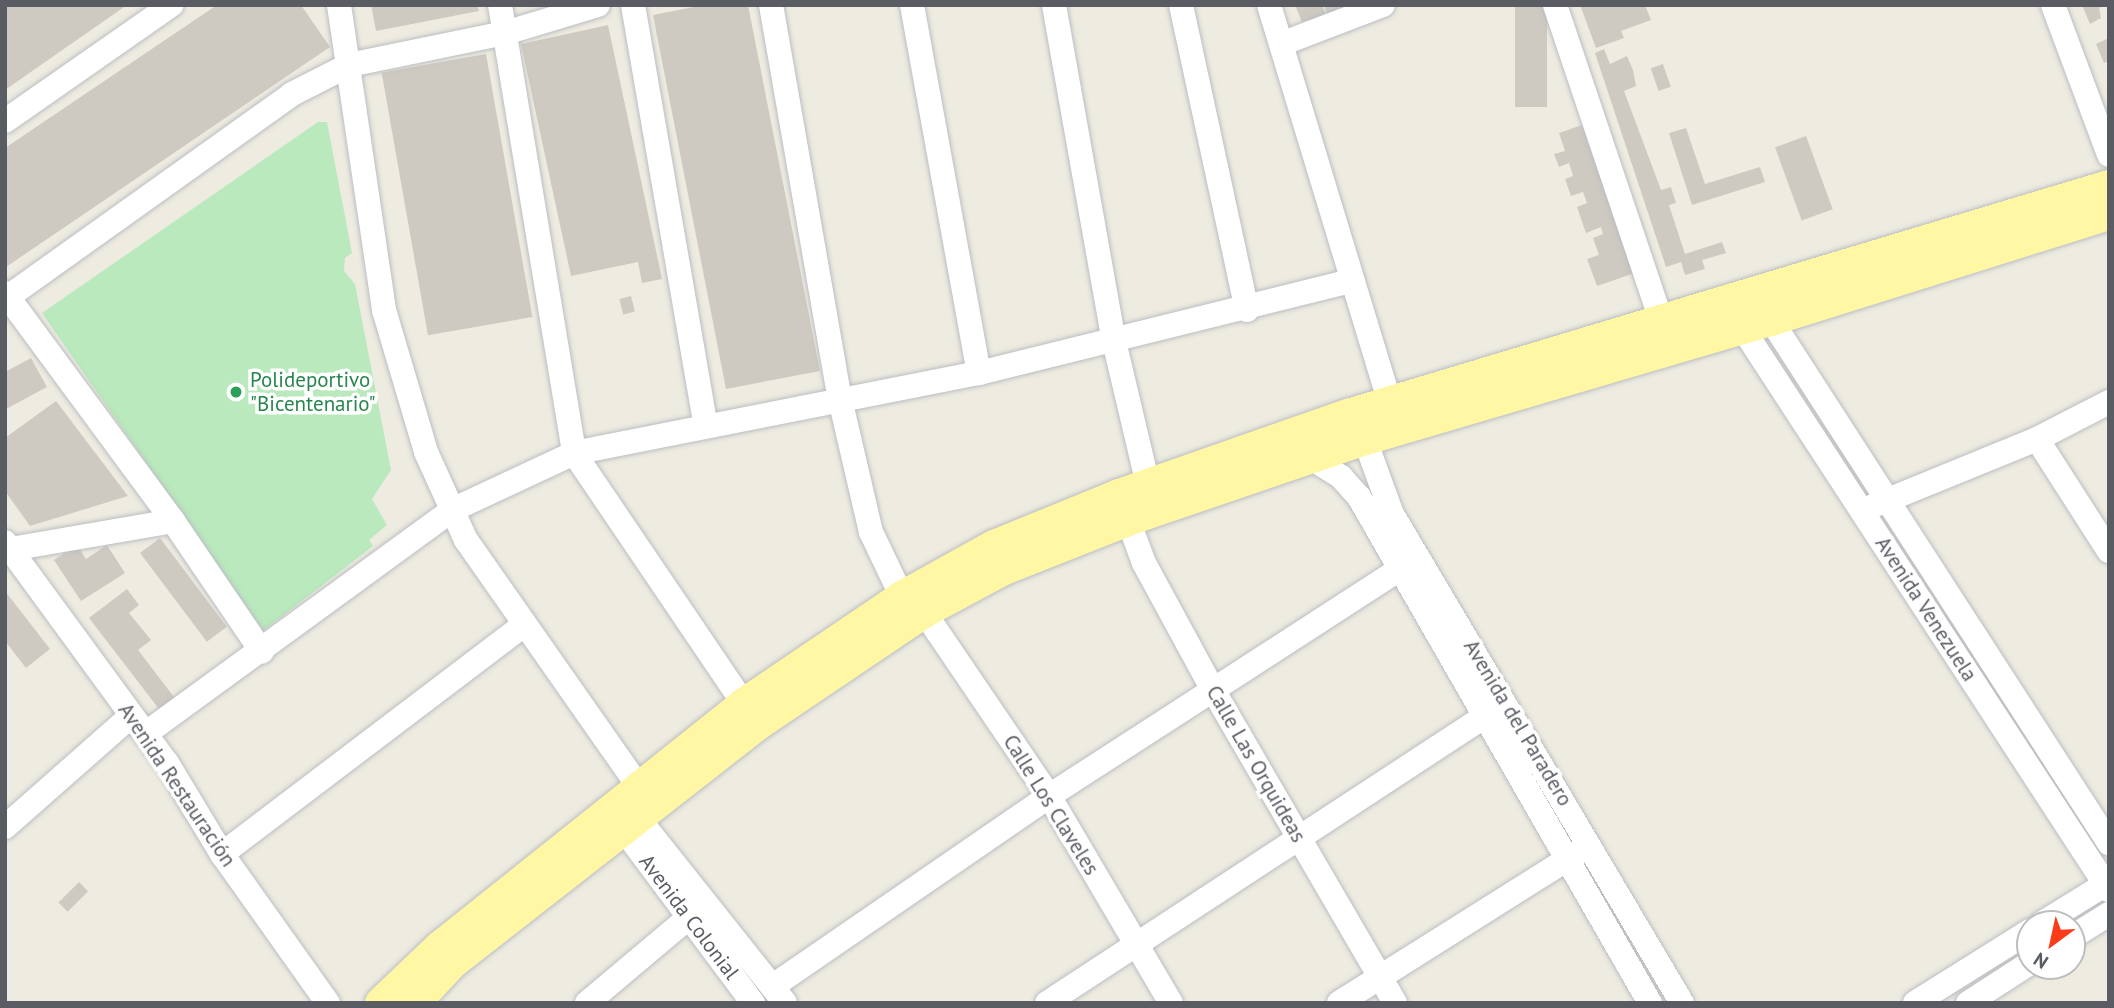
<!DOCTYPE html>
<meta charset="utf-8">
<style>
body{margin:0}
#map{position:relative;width:2114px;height:1008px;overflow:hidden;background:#eeece0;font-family:"PT Sans",sans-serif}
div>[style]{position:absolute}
.green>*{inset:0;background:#b9e9bc}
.building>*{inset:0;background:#cecac1;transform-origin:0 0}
.roads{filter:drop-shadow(0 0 2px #bbbdc3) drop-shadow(0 0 2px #bbbdc3)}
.minor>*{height:24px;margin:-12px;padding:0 12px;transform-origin:12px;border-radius:12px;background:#fff}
.major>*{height:32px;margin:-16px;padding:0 16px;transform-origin:16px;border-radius:16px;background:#fff7a4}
.dots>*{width:19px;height:19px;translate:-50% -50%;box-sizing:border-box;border:4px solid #fff;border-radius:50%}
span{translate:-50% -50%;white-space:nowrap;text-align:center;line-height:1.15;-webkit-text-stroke:7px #fff;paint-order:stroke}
.leisure-label{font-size:21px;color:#27864d}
.left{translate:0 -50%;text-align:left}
.street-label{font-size:21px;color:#595c63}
.frame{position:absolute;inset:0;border:7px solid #595c63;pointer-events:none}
.north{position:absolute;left:2016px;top:910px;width:70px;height:70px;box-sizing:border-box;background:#fff;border:2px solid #bdbec1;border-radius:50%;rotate:213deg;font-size:19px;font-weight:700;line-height:28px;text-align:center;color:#595c63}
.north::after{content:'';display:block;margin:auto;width:24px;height:32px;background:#fc3b18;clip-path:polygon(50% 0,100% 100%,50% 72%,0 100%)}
</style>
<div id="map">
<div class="green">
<div style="clip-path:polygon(318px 122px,327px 122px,352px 253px,345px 258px,344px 271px,355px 284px,391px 470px,372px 499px,387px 525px,369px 540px,373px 546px,263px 631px,42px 313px)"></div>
</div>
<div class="building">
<div style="clip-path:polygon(5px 5px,127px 5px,5px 90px)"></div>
<div style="clip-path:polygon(217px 5px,301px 5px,330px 47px,6px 267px,5px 148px)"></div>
<div style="clip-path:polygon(371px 5px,477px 5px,479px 11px,376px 31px)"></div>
<div style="clip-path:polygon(704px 5px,748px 5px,820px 371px,726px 389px,653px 15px)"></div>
<div style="clip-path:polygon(1295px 5px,1322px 5px,1328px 19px,1324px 5px,1347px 5px,1351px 16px,1312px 31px,1308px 20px,1302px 22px)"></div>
<div style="left:1515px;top:5px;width:32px;height:102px"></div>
<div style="clip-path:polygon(1580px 5px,1645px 5px,1651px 20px,1621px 31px,1624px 38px,1596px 48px)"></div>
<div style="clip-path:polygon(2082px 5px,2105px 5px,2099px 8px,2101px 18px,2090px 24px)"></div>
<div style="clip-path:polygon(608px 25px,662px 279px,642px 283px,638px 262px,571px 276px,521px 44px)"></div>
<div style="clip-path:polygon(2109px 38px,2109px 61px,2104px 63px,2096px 44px)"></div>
<div style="clip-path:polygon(1604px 49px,1610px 64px,1627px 56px,1633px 70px,1636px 86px,1624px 91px,1661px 190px,1671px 187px,1676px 203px,1669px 205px,1685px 254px,1722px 242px,1726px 253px,1702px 260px,1705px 269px,1685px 275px,1681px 262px,1666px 267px,1595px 53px)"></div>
<div style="left:486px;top:54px;width:267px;height:106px;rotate:80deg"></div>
<div style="left:1663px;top:64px;width:24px;height:13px;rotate:71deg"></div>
<div style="clip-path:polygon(1582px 125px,1635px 273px,1597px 286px,1587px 259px,1599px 255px,1593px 238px,1603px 234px,1601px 227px,1586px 233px,1577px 207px,1587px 203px,1583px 192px,1571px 196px,1565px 179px,1573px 176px,1569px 163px,1559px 167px,1554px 154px,1565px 151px,1559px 133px)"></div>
<div style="clip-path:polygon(1686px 128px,1705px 184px,1760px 167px,1765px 182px,1692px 205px,1669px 133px)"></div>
<div style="left:1806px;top:136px;width:78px;height:33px;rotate:70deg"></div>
<div style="left:631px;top:296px;width:16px;height:12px;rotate:76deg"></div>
<div style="clip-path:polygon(31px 358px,47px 387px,6px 409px,5px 372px)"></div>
<div style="clip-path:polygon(56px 401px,128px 496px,30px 526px,5px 491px,5px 438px)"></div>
<div style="left:160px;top:538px;width:111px;height:25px;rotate:53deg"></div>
<div style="clip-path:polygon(77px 545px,86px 559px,107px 545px,125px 573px,81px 601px,54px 560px)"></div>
<div style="clip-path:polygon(127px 589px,139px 605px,129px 613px,151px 640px,138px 650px,174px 697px,159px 709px,89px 618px)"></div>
<div style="clip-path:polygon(5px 591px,50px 649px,26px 668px,5px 641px)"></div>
<div style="left:79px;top:882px;width:13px;height:29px;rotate:45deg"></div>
</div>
<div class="roads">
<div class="minor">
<div style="left:339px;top:5px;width:308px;rotate:81.6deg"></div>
<div style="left:384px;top:310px;width:148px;rotate:73.5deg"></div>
<div style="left:426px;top:452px;width:97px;rotate:65.6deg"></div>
<div style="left:466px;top:540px;width:302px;rotate:55deg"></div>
<div style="left:500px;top:5px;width:454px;rotate:80.6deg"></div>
<div style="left:574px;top:453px;width:303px;rotate:55.9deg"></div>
<div style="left:633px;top:5px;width:425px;rotate:80.2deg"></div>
<div style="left:771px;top:5px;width:400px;rotate:80.1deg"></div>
<div style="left:840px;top:399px;width:137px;rotate:76.9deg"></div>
<div style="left:871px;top:532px;width:72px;rotate:64.5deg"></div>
<div style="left:912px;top:5px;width:374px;rotate:79.7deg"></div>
<div style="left:1054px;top:5px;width:341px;rotate:79.9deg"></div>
<div style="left:1114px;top:341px;width:148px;rotate:76.7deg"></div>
<div style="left:1181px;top:5px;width:312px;rotate:77.8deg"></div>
<div style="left:1269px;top:5px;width:416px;rotate:73.1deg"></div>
<div style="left:1555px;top:5px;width:336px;rotate:71.4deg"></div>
<div style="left:2053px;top:5px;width:160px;rotate:69.5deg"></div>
<div style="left:1281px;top:44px;width:109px;rotate:-20.9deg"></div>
<div style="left:5px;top:121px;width:203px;rotate:-34.9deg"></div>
<div style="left:5px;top:293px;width:283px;rotate:53.6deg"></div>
<div style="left:173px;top:521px;width:158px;rotate:55.8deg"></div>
<div style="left:5px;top:299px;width:353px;rotate:-35.5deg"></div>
<div style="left:292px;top:94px;width:64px;rotate:-27deg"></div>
<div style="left:349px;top:65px;width:159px;rotate:-11.6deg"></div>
<div style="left:505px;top:33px;width:97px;rotate:-16.8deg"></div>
<div style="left:1771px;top:320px;width:623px;rotate:57.13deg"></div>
<div style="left:1743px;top:329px;width:670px;rotate:56.88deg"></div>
<div style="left:2037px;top:439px;width:133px;rotate:57.3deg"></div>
<div style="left:1365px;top:440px;width:79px;rotate:70deg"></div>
<div style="left:1392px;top:514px;width:569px;rotate:59.33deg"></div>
<div style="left:1311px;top:458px;width:36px;rotate:32deg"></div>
<div style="left:1341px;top:477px;width:27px;rotate:48deg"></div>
<div style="left:1359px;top:497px;width:584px;rotate:60.1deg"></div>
<div style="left:1873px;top:506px;width:177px;rotate:-22.2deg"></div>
<div style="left:2037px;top:439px;width:81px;rotate:-27.2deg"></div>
<div style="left:1128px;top:520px;width:46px;rotate:69.6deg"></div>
<div style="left:1144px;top:563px;width:145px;rotate:61.5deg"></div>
<div style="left:1213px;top:690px;width:362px;rotate:59.8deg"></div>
<div style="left:5px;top:542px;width:274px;rotate:53.8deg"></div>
<div style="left:167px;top:763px;width:106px;rotate:58.9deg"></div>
<div style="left:222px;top:854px;width:183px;rotate:54.6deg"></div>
<div style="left:5px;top:550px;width:170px;rotate:-9.8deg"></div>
<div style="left:924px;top:612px;width:222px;rotate:55.8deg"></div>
<div style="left:1049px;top:796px;width:240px;rotate:59.5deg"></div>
<div style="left:145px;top:734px;width:380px;rotate:-36.1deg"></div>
<div style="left:452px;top:510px;width:135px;rotate:-25deg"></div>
<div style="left:574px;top:453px;width:413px;rotate:-11.2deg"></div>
<div style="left:979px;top:373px;width:384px;rotate:-13.9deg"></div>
<div style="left:638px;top:818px;width:236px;rotate:51.5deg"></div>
<div style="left:5px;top:827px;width:168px;rotate:-41.4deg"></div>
<div style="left:624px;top:830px;width:216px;rotate:53.3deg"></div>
<div style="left:222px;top:854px;width:379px;rotate:-37.2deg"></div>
<div style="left:2041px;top:924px;width:80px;rotate:-31.7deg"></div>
<div style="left:2072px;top:937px;width:44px;rotate:-31.9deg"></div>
<div style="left:773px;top:986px;width:335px;rotate:-34.5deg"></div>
<div style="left:1049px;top:796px;width:416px;rotate:-32.9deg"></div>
<div style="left:587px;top:1003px;width:133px;rotate:-40.1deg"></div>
<div style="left:1047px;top:1003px;width:537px;rotate:-33.22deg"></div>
<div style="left:1339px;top:1003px;width:284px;rotate:-32.2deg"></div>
<div style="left:1915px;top:1003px;width:136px;rotate:-32.1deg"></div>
<div style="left:1968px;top:1003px;width:74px;rotate:-32.8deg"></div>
</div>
<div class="major">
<div style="left:381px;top:1003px;width:81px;rotate:-43.5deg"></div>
<div style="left:440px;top:947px;width:389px;rotate:-38.6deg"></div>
<div style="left:744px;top:704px;width:191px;rotate:-34.1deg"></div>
<div style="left:902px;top:597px;width:105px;rotate:-29deg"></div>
<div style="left:994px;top:546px;width:135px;rotate:-22.2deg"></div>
<div style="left:1119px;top:495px;width:243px;rotate:-19.3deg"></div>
<div style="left:1348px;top:415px;width:795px;rotate:-16.75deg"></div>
<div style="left:415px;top:1003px;width:54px;rotate:-47.2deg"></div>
<div style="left:452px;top:963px;width:388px;rotate:-38deg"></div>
<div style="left:758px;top:724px;width:200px;rotate:-34deg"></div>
<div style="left:924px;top:612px;width:91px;rotate:-28.3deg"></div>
<div style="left:1004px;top:569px;width:133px;rotate:-21.6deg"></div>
<div style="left:1128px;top:520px;width:241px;rotate:-18.9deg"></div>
<div style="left:1356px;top:442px;width:433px;rotate:-16.4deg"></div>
<div style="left:1771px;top:320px;width:354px;rotate:-17.4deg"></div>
</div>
</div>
<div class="dots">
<div style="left:236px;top:392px;background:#2e9e5b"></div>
</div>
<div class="leisure-label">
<span class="left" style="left:250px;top:392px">Polideportivo<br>"Bicentenario"</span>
</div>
<div class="street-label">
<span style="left:1926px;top:609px;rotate:57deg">Avenida Venezuela</span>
<span style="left:1518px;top:723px;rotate:59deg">Avenida del Paradero</span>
<span style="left:1256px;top:764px;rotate:60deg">Calle Las Orquideas</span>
<span style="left:177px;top:785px;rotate:56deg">Avenida Restauración</span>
<span style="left:1051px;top:805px;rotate:58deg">Calle Los Claveles</span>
<span style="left:689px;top:917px;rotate:53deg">Avenida Colonial</span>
</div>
<div class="frame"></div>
<div class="north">N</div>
</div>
